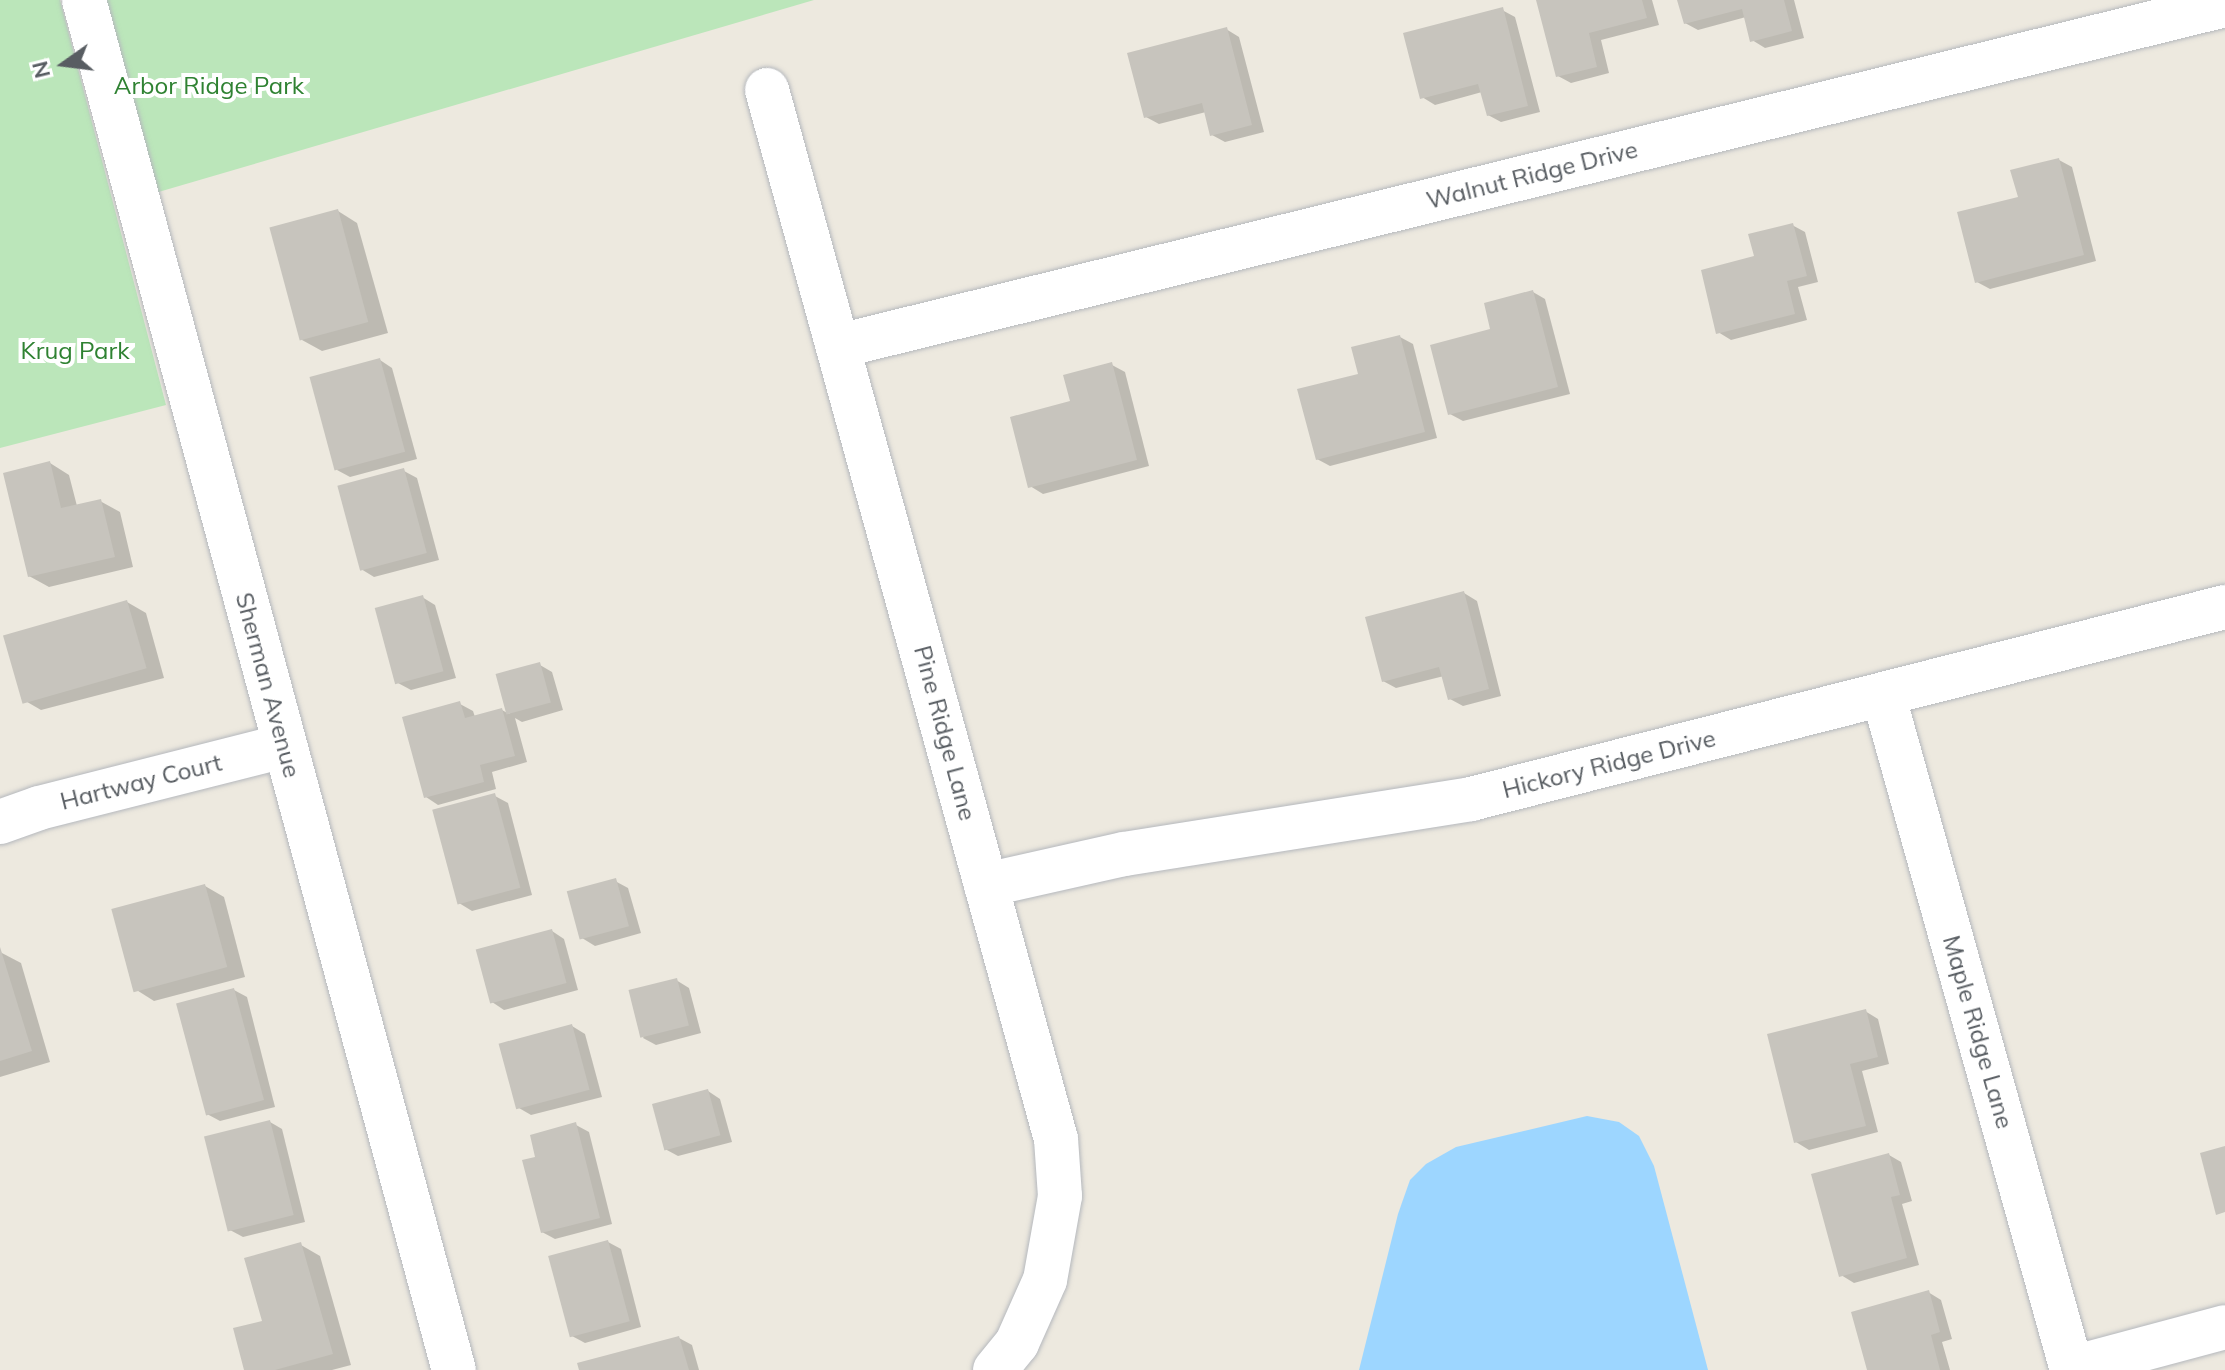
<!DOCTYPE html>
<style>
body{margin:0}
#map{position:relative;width:2225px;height:1370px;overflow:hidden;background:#ede9df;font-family:Mulish,sans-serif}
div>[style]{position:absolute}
.green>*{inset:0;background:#bbe6ba}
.water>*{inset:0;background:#9dd6ff}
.shadow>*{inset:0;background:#0003}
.building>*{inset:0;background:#c7c4bd;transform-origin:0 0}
.roads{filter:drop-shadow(0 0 2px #b5b8bd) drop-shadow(0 0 2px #b5b8bd)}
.minor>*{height:44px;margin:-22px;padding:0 22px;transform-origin:22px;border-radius:22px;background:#fff}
span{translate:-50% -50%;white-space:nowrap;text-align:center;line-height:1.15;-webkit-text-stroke:8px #fff;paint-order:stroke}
.park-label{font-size:24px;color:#2f8232}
.street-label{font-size:24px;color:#585d62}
.north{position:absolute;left:24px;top:24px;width:80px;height:80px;-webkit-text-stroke:6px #fff;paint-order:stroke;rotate:256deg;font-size:22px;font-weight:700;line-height:32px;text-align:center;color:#585d62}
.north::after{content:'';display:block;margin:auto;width:28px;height:36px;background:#585d62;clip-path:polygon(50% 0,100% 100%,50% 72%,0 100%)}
</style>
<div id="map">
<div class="green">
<div style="clip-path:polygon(0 0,60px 0,166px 405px,0 448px)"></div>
<div style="clip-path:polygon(95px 0,814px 0,138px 198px)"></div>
</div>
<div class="water">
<div style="clip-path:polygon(1587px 1116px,1619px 1122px,1639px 1136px,1654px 1166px,1708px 1370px,1359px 1370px,1398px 1214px,1410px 1180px,1426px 1164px,1456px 1147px)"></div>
</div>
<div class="shadow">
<div style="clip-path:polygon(1538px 0,1652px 0,1659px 25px,1601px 40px,1609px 73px,1571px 83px,1558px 76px)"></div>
<div style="clip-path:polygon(1680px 0,1794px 0,1804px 38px,1765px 48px,1752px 40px,1746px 17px,1698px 30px,1685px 23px)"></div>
<div style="clip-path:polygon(1502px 10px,1515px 17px,1540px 112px,1501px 122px,1488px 115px,1482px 92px,1435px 105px,1422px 97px)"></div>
<div style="clip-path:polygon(1226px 29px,1239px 37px,1264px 132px,1225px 142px,1212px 135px,1206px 112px,1159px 124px,1146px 117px)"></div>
<div style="clip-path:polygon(2059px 160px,2072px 167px,2096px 261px,1990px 289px,1977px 282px,2020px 198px)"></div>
<div style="clip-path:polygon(338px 211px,357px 223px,388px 333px,322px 351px,302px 340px)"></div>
<div style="clip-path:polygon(1792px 225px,1805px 232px,1818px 282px,1798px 287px,1807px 320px,1731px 340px,1718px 332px,1757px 258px)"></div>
<div style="clip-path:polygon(1533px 292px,1545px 299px,1570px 394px,1463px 421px,1450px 414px,1493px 331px)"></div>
<div style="clip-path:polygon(1400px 337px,1413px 344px,1437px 438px,1330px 466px,1317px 459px,1360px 375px)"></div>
<div style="clip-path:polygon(380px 360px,392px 368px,417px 459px,350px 477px,337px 470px)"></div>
<div style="clip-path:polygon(1112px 365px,1125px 372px,1149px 466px,1043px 494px,1030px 486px,1073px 403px)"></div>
<div style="clip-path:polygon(50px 463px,69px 475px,77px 506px,100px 501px,120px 512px,133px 567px,49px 587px,29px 576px)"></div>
<div style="clip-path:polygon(404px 471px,417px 478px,439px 560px,374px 577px,361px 569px)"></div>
<div style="clip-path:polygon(1464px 593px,1477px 601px,1501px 696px,1463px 706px,1450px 699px,1444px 676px,1396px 688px,1383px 681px)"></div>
<div style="clip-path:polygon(422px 597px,435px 605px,456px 678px,411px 690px,398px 683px)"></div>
<div style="clip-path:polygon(127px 602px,146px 613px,164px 678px,41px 710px,22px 699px)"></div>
<div style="clip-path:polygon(540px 665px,552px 672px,563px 710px,522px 722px,515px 718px,527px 762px,492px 772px,496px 789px,438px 805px,426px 797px,460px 704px,473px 711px,475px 717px,502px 710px,509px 714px)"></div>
<div style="clip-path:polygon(495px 796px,508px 803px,532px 895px,472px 911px,459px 903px)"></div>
<div style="clip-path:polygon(615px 881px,628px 888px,641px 933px,595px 946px,582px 938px)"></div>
<div style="clip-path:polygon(205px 886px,224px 897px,245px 977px,154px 1001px,135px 989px)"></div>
<div style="clip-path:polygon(552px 931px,564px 939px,578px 990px,504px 1010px,492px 1002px)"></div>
<div style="clip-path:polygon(0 952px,21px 963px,50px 1062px,0 1077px)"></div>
<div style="clip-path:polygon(676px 980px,689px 988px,701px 1033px,656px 1045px,643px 1038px)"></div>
<div style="clip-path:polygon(234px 990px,247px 997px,275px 1107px,220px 1121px,207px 1114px)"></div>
<div style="clip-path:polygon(1865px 1011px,1878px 1019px,1889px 1064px,1862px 1071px,1878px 1132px,1809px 1150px,1796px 1142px)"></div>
<div style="clip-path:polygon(572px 1026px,585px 1034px,602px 1097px,531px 1115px,519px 1108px)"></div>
<div style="clip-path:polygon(708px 1091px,720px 1099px,732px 1142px,678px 1156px,665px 1149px)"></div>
<div style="clip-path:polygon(270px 1122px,282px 1129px,305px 1222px,243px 1237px,230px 1230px)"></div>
<div style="clip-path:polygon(576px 1125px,589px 1132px,612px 1224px,555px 1239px,542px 1232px,538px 1158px)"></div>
<div style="clip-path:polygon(1889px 1155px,1901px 1162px,1912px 1201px,1902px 1204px,1919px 1265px,1854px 1283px,1841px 1275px)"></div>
<div style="clip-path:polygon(608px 1242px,621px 1249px,641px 1327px,585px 1343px,572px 1336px)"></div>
<div style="clip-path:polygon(301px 1245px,320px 1256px,351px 1365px,332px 1370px,246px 1370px)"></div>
<div style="clip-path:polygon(1928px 1292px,1941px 1300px,1952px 1339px,1942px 1342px,1950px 1370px,1869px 1370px)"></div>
<div style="clip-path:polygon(679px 1338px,692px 1345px,699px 1370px,581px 1370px)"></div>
</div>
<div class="building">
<div style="clip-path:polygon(1536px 0,1642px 0,1647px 18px,1589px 33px,1597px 67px,1556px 77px)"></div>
<div style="clip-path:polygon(1677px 0,1784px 0,1792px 31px,1750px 42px,1742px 9px,1684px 24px)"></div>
<div style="clip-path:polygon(1503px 7px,1528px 106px,1487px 116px,1478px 84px,1420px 99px,1403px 33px)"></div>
<div style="clip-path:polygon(1227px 27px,1252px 125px,1210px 136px,1202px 103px,1144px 118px,1127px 53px)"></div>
<div style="clip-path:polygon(2059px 158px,2084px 255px,1975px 283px,1957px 212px,2018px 197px,2010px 170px)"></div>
<div style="left:338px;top:209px;width:117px;height:71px;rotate:75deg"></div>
<div style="clip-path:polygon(1793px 223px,1807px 276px,1787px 281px,1795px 314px,1716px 334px,1701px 270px,1754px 256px,1748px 234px)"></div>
<div style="clip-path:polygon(1533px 290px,1558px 387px,1448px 415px,1430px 345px,1490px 329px,1484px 303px)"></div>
<div style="clip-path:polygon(1400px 335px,1425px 432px,1316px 460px,1297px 389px,1358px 374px,1351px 347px)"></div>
<div style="left:380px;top:358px;width:97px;height:73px;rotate:75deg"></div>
<div style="clip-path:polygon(1112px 362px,1137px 460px,1028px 488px,1010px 417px,1070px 401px,1063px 375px)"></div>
<div style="clip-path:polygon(50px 461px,61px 508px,101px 499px,115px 557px,28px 577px,3px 473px)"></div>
<div style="left:404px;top:468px;width:88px;height:69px;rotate:75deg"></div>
<div style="clip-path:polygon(1464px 591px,1489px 689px,1448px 700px,1439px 667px,1382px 682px,1365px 617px)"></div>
<div style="left:423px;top:595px;width:79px;height:50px;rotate:75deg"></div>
<div style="left:127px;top:600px;width:71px;height:129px;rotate:74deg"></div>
<div style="left:540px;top:662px;width:42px;height:46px;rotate:75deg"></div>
<div style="clip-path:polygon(460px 701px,465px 718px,502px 708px,515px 756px,480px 765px,484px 782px,424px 798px,402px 717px)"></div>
<div style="left:495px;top:793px;width:98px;height:65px;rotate:75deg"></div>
<div style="left:616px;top:878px;width:50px;height:51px;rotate:75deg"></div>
<div style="left:205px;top:884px;width:86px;height:97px;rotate:75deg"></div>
<div style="left:552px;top:929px;width:56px;height:79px;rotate:75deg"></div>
<div style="clip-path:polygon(0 947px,32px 1051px,0 1061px)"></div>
<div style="left:677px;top:978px;width:49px;height:50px;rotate:76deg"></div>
<div style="left:234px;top:988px;width:116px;height:60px;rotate:75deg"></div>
<div style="clip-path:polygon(1866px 1009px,1878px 1057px,1850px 1064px,1866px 1126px,1794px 1143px,1767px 1034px)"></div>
<div style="left:572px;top:1024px;width:68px;height:76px;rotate:75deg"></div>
<div style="left:708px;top:1089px;width:48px;height:58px;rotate:75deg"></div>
<div style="left:270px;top:1120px;width:98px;height:68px;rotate:76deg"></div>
<div style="clip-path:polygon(576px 1122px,600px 1218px,541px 1233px,522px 1160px,535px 1157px,530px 1135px)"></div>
<div style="clip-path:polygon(2225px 1146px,2225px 1212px,2216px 1215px,2200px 1153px)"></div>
<div style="clip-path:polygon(1889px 1153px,1900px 1195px,1891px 1197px,1907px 1258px,1839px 1277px,1811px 1174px)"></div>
<div style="left:608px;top:1240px;width:84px;height:62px;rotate:75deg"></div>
<div style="clip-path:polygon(301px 1242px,333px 1354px,275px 1370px,244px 1370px,233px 1328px,262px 1321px,244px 1258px)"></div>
<div style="clip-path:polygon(1929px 1290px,1940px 1332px,1931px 1335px,1940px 1370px,1867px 1370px,1851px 1312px)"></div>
<div style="clip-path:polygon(679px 1336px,689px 1370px,579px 1370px,577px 1363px)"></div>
</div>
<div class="roads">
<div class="minor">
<div style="left:84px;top:0;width:1419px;rotate:74.89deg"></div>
<div style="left:767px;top:90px;width:1088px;rotate:74.6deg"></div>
<div style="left:1056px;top:1139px;width:57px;rotate:86deg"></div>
<div style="left:1060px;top:1196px;width:85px;rotate:100.1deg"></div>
<div style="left:1045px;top:1280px;width:69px;rotate:114deg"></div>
<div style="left:1017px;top:1343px;width:35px;rotate:129deg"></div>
<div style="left:839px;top:346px;width:1427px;rotate:-13.82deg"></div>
<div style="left:1883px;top:694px;width:702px;rotate:74.38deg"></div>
<div style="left:0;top:822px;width:41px;rotate:-19.7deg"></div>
<div style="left:39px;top:808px;width:253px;rotate:-14.2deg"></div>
<div style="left:986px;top:885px;width:141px;rotate:-12.7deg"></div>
<div style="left:1124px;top:854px;width:351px;rotate:-9deg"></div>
<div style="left:1471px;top:799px;width:778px;rotate:-14.29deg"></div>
<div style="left:2072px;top:1368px;width:158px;rotate:-15deg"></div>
</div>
</div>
<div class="park-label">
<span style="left:209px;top:86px">Arbor Ridge Park</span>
<span style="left:75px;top:351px">Krug Park</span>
</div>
<div class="street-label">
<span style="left:1532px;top:175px;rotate:-14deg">Walnut Ridge Drive</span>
<span style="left:268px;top:685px;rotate:75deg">Sherman Avenue</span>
<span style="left:945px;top:733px;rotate:75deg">Pine Ridge Lane</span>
<span style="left:1609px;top:764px;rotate:-14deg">Hickory Ridge Drive</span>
<span style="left:141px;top:782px;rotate:-14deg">Hartway Court</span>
<span style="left:1978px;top:1032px;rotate:74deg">Maple Ridge Lane</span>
</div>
<div class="north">N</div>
</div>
